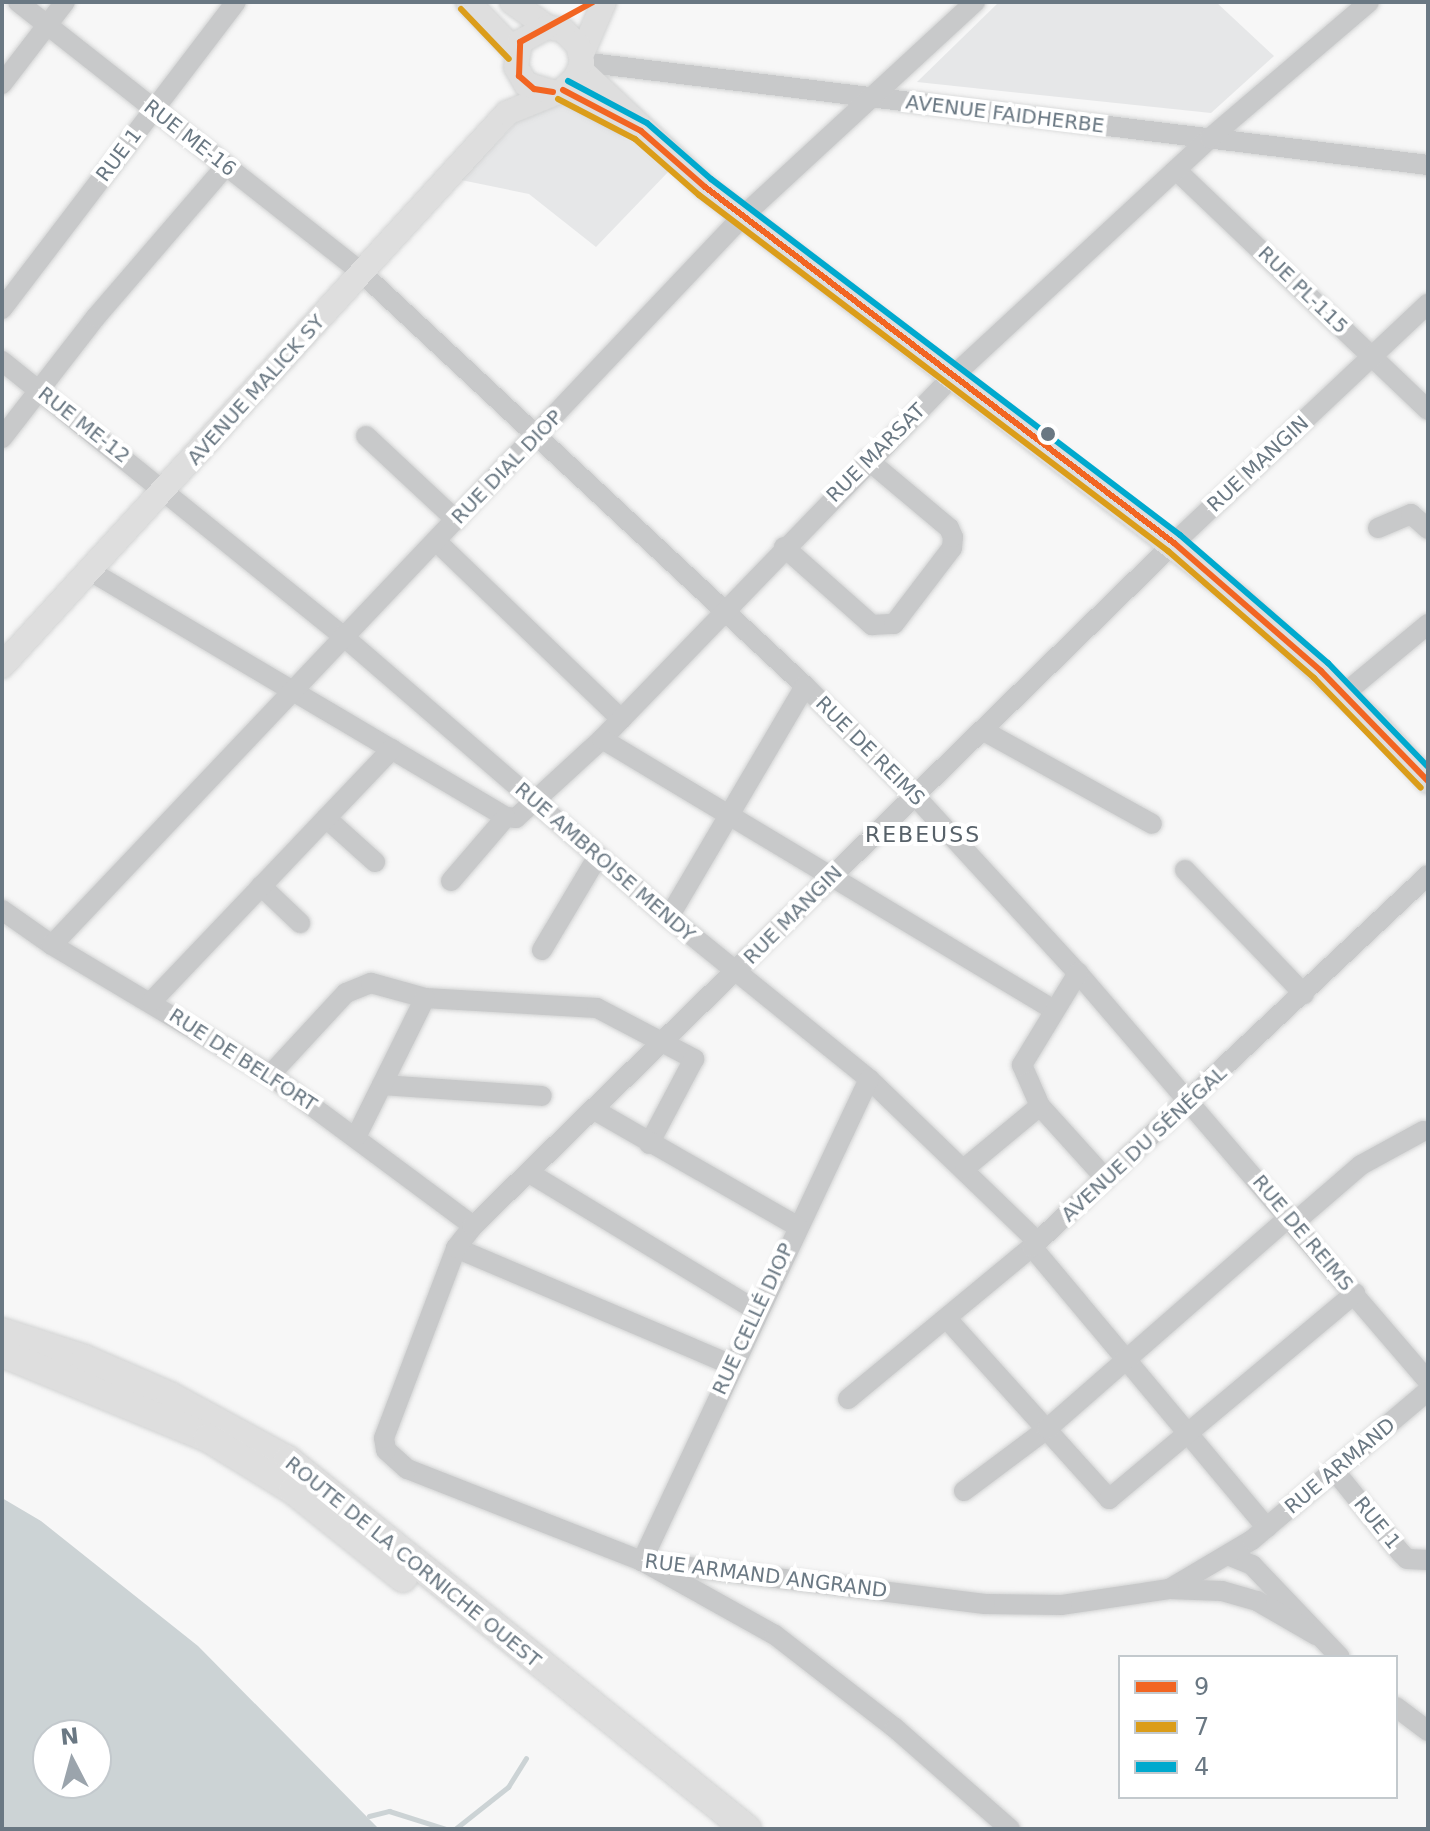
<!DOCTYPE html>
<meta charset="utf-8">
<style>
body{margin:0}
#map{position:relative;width:1430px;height:1831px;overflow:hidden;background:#f7f7f7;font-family:"DejaVu Sans",sans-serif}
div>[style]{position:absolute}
.built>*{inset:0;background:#e6e7e8}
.water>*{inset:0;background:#ccd3d5}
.stream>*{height:5px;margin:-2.5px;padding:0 2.5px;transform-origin:2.5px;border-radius:2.5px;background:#ccd3d5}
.roads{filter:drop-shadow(0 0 2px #d2d3d3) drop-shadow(0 0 2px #d2d3d3)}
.minor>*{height:20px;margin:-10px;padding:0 10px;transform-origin:10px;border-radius:10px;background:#c8c9ca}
.major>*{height:24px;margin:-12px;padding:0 12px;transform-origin:12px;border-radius:12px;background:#dedede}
.highway>*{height:28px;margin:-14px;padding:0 14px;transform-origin:14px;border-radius:14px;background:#dedede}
.bus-1>*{height:6px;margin:-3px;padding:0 3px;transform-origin:3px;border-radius:3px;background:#f26522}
.bus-2>*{height:6px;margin:-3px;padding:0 3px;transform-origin:3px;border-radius:3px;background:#db9d1a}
.bus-3>*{height:6px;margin:-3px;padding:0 3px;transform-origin:3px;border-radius:3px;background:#00a9ce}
.dots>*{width:22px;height:22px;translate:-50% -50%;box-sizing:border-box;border:4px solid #fff;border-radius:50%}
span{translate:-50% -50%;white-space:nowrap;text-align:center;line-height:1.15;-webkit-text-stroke:8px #fff;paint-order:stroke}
.street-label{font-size:20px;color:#6a7883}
.neighbourhood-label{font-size:22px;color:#576169;letter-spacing:2px}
.frame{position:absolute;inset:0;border:4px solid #6a7883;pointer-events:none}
.legend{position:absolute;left:1118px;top:1655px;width:280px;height:144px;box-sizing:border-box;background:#fff;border:2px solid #c3c9cd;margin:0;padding:10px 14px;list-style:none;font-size:24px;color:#6a7883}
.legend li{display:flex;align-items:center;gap:16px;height:40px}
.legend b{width:40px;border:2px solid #c3c9cd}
.north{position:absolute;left:32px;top:1719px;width:80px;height:80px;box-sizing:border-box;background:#fff;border:2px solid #c3c9cd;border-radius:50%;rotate:354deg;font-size:22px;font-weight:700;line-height:32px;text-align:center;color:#6a7883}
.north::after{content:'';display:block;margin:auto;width:28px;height:36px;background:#9ba4ac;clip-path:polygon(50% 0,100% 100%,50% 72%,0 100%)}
</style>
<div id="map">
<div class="built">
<div style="clip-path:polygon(999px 2px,1216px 2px,1274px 56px,1211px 113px,917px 82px)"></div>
<div style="clip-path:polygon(549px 101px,566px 104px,633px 135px,670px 170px,596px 247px,529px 194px,461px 180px,526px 112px)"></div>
</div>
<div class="water">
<div style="clip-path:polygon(evenodd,2px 1498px,41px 1521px,198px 1646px,379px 1829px,2px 1829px,2px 1498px,48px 1735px,96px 1735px,96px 1783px,48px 1783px,48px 1735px)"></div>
</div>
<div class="stream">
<div style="left:369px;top:1816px;width:21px;rotate:-14deg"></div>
<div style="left:389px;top:1811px;width:60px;rotate:17.5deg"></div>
<div style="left:455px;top:1829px;width:68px;rotate:-38.4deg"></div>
<div style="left:508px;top:1787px;width:34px;rotate:-58deg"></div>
</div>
<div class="roads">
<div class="minor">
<div style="left:18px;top:2px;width:438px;rotate:38.2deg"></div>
<div style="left:362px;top:273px;width:606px;rotate:42.99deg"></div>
<div style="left:805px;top:686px;width:156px;rotate:45deg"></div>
<div style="left:915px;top:796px;width:241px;rotate:47.4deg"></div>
<div style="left:1078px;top:973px;width:538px;rotate:49.38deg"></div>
<div style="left:582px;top:62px;width:852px;rotate:6.94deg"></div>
<div style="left:2px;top:84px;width:103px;rotate:-52.5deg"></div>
<div style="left:1176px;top:170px;width:348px;rotate:43.6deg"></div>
<div style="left:2px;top:309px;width:386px;rotate:-52.7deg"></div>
<div style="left:2px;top:361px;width:438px;rotate:38.9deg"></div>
<div style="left:343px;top:636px;width:430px;rotate:40.8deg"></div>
<div style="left:669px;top:917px;width:257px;rotate:39deg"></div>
<div style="left:869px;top:1079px;width:233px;rotate:44deg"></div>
<div style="left:366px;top:436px;width:123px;rotate:43deg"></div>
<div style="left:2px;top:438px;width:153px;rotate:-52.2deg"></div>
<div style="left:96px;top:317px;width:199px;rotate:-49.3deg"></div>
<div style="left:1378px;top:528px;width:36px;rotate:-23deg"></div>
<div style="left:1411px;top:514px;width:23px;rotate:41deg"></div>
<div style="left:436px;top:541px;width:257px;rotate:43.9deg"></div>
<div style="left:784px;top:547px;width:118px;rotate:41.6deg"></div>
<div style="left:872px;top:625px;width:22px;rotate:-3deg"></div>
<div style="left:894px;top:624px;width:96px;rotate:-52.7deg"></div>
<div style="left:952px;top:548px;width:11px;rotate:-85deg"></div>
<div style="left:953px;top:537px;width:10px;rotate:-114deg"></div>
<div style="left:949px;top:528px;width:106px;rotate:-140deg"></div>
<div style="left:90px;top:571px;width:483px;rotate:30.6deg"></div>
<div style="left:506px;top:817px;width:10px;rotate:6deg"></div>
<div style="left:516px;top:818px;width:117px;rotate:-42.6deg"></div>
<div style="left:602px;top:739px;width:504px;rotate:-45.97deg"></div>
<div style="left:952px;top:377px;width:352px;rotate:-42.8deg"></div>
<div style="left:1210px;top:138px;width:209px;rotate:-40.5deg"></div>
<div style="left:1345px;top:693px;width:108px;rotate:-39.7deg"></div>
<div style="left:982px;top:730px;width:194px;rotate:28.9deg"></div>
<div style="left:602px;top:739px;width:527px;rotate:30.95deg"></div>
<div style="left:326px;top:818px;width:66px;rotate:41.9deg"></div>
<div style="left:1185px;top:870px;width:172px;rotate:46.2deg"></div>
<div style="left:451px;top:881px;width:84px;rotate:-49.3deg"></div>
<div style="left:261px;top:886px;width:54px;rotate:43.5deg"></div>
<div style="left:2px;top:910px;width:61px;rotate:35deg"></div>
<div style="left:52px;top:945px;width:254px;rotate:30.8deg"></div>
<div style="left:270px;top:1075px;width:253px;rotate:36.6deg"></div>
<div style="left:669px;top:917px;width:268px;rotate:-59.5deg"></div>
<div style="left:52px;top:945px;width:1004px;rotate:-46.53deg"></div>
<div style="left:743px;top:216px;width:316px;rotate:-42.7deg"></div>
<div style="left:542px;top:950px;width:109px;rotate:-59.2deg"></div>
<div style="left:152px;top:1001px;width:348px;rotate:-46.4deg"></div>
<div style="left:270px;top:1075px;width:112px;rotate:-47.2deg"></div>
<div style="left:346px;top:993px;width:27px;rotate:-22deg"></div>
<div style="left:371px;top:983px;width:56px;rotate:15.5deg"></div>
<div style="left:425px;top:998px;width:172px;rotate:3.3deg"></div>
<div style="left:597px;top:1008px;width:110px;rotate:27.7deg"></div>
<div style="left:694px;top:1059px;width:96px;rotate:117.9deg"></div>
<div style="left:869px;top:1079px;width:533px;rotate:115.22deg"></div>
<div style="left:642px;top:1561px;width:152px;rotate:29.1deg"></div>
<div style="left:775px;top:1635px;width:152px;rotate:37.8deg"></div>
<div style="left:895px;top:1728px;width:153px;rotate:41.3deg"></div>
<div style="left:382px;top:1085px;width:160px;rotate:3.9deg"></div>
<div style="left:1040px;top:1106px;width:98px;rotate:47.9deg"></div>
<div style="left:596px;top:1111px;width:232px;rotate:29.8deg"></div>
<div style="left:357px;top:1135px;width:153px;rotate:-63.6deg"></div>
<div style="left:965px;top:1168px;width:97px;rotate:-39.6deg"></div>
<div style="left:1040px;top:1106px;width:45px;rotate:-113.7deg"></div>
<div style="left:1022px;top:1065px;width:108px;rotate:-58.7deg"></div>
<div style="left:531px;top:1174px;width:264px;rotate:31.2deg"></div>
<div style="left:1295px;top:1222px;width:87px;rotate:-40.8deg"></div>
<div style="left:1361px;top:1165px;width:71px;rotate:-28.7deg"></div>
<div style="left:1032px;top:1247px;width:366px;rotate:50.1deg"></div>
<div style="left:456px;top:1248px;width:300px;rotate:23deg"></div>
<div style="left:948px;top:1320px;width:241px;rotate:48deg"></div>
<div style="left:1109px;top:1499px;width:321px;rotate:-39.9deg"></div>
<div style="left:848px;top:1399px;width:239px;rotate:-39.6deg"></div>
<div style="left:1032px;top:1247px;width:543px;rotate:-43.21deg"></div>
<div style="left:1334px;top:1470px;width:107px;rotate:51.1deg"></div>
<div style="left:1401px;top:1553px;width:8px;rotate:45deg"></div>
<div style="left:1407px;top:1559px;width:21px;rotate:3deg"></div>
<div style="left:964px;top:1491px;width:104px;rotate:-36.8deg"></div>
<div style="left:1047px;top:1429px;width:323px;rotate:-41.2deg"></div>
<div style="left:1230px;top:1556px;width:24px;rotate:22deg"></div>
<div style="left:1252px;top:1565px;width:127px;rotate:46.3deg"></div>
<div style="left:1169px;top:1589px;width:96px;rotate:-30.6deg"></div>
<div style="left:1252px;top:1540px;width:231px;rotate:-40.3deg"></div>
<div style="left:1316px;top:1635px;width:68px;rotate:-150deg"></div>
<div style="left:1257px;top:1601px;width:36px;rotate:-164deg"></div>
<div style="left:1222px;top:1591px;width:53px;rotate:-177.8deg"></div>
<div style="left:1169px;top:1589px;width:108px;rotate:171.5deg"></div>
<div style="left:1062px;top:1605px;width:77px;rotate:-179.3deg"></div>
<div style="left:985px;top:1604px;width:346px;rotate:-172.9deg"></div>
<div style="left:642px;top:1561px;width:252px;rotate:-158.6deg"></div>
<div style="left:407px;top:1469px;width:28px;rotate:-138deg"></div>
<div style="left:386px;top:1450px;width:12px;rotate:-99deg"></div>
<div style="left:384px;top:1438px;width:203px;rotate:-69.2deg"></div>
<div style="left:456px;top:1248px;width:28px;rotate:-52deg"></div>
<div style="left:473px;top:1226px;width:979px;rotate:-44.25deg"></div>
<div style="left:1174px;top:543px;width:349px;rotate:-43.3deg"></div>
<div style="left:1396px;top:1707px;width:40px;rotate:37deg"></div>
</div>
<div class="major">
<div style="left:468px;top:2px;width:69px;rotate:46.2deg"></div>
<div style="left:512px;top:2px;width:43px;rotate:35.5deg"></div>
<div style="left:581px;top:56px;width:59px;rotate:-66.9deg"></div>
<div style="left:580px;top:69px;width:172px;rotate:43.3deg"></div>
<div style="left:705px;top:187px;width:675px;rotate:37.6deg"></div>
<div style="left:1240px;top:599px;width:186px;rotate:42.6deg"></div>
<div style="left:1377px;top:725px;width:76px;rotate:47.7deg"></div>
<div style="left:563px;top:90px;width:69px;rotate:27.7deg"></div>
<div style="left:2px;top:666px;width:749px;rotate:-47.6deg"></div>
<div style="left:507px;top:113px;width:61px;rotate:-22.3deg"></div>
<div style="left:563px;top:90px;width:18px;rotate:-45deg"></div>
<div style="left:576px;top:77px;width:16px;rotate:-68deg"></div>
<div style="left:582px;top:62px;width:17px;rotate:-103deg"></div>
<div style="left:578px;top:45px;width:21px;rotate:-135deg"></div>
<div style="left:563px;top:30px;width:16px;rotate:-169deg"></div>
<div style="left:547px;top:27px;width:31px;rotate:151deg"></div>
<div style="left:520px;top:42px;width:25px;rotate:99deg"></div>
<div style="left:516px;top:67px;width:20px;rotate:60deg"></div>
<div style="left:526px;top:84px;width:28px;rotate:17deg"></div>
</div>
<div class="highway">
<div style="left:2px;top:1332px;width:87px;rotate:18deg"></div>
<div style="left:85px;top:1359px;width:93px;rotate:23.5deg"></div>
<div style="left:170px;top:1396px;width:134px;rotate:28.5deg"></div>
<div style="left:288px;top:1460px;width:589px;rotate:38.8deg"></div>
<div style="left:2px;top:1353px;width:223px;rotate:22.4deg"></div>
<div style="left:208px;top:1438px;width:100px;rotate:31.5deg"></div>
<div style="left:293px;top:1490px;width:141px;rotate:38.7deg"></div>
</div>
</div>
<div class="bus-1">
<div style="left:563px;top:90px;width:88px;rotate:27.7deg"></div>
<div style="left:641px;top:131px;width:85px;rotate:41.2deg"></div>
<div style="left:705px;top:187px;width:589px;rotate:37.2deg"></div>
<div style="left:1174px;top:543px;width:195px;rotate:41deg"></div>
<div style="left:1321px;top:671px;width:153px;rotate:45.8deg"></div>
<div style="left:553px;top:92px;width:19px;rotate:-171deg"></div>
<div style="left:534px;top:89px;width:20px;rotate:-139deg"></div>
<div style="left:519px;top:76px;width:34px;rotate:-88deg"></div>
<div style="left:520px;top:42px;width:83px;rotate:-28.7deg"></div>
</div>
<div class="bus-2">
<div style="left:461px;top:9px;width:69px;rotate:46.2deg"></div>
<div style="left:558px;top:99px;width:87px;rotate:27.5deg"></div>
<div style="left:635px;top:139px;width:85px;rotate:41.2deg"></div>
<div style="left:699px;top:195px;width:589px;rotate:37.2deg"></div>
<div style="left:1168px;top:551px;width:194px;rotate:41deg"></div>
<div style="left:1314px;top:678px;width:153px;rotate:45.8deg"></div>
</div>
<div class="bus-3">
<div style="left:568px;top:81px;width:89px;rotate:28deg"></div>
<div style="left:647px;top:123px;width:85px;rotate:41.2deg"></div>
<div style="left:711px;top:179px;width:589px;rotate:37.2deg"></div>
<div style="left:1180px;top:535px;width:196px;rotate:40.9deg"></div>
<div style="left:1328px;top:663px;width:144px;rotate:46.1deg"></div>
</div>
<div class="dots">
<div style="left:1048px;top:434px;background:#6a7883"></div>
</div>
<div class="street-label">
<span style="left:1005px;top:114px;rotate:7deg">AVENUE FAIDHERBE</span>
<span style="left:190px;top:138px;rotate:38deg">RUE ME-16</span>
<span style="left:119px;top:155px;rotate:-53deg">RUE 1</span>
<span style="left:1303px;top:290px;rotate:44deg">RUE PL-115</span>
<span style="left:256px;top:390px;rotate:-48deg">AVENUE MALICK SY</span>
<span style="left:84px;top:425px;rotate:38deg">RUE ME-12</span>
<span style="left:876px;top:453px;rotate:-45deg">RUE MARSAT</span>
<span style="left:1258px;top:464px;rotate:-43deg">RUE MANGIN</span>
<span style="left:507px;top:467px;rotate:-46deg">RUE DIAL DIOP</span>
<span style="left:870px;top:751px;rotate:45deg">RUE DE REIMS</span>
<span style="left:605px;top:862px;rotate:41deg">RUE AMBROISE MENDY</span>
<span style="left:793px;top:915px;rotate:-45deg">RUE MANGIN</span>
<span style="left:243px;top:1060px;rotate:33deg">RUE DE BELFORT</span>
<span style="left:1144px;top:1144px;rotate:-43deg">AVENUE DU SÉNÉGAL</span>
<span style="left:1303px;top:1233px;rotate:50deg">RUE DE REIMS</span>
<span style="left:753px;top:1319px;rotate:-65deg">RUE CELLÉ DIOP</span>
<span style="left:1340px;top:1466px;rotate:-40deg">RUE ARMAND</span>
<span style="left:1377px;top:1523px;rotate:51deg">RUE 1</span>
<span style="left:413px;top:1562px;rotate:39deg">ROUTE DE LA CORNICHE OUEST</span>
<span style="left:766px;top:1576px;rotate:7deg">RUE ARMAND ANGRAND</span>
</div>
<div class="neighbourhood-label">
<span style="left:923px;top:835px">REBEUSS</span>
</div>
<div class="frame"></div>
<ul class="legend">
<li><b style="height:10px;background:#f26522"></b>9</li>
<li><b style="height:10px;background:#db9d1a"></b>7</li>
<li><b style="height:10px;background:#00a9ce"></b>4</li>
</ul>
<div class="north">N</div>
</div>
